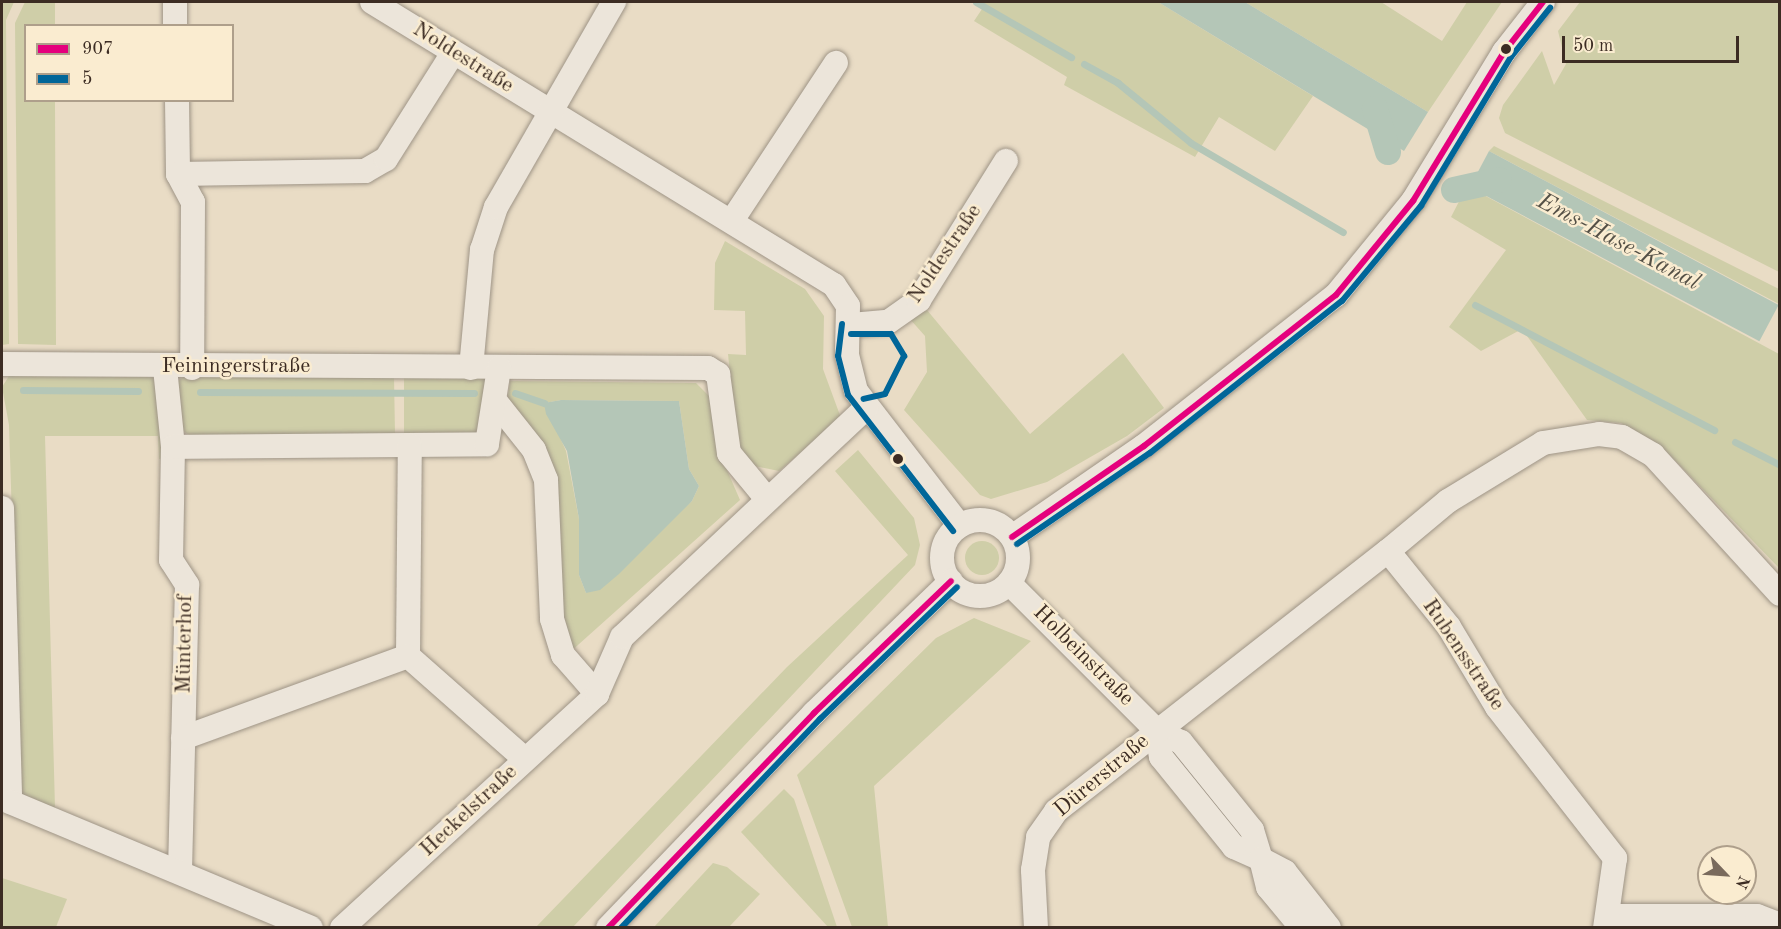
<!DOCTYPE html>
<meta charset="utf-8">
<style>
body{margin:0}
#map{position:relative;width:1781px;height:929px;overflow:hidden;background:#e9dcc5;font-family:"Old Standard TT",serif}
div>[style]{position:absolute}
.green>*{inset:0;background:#cfcea8}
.round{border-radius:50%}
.water>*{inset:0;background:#b4c6b7;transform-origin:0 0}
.stream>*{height:7px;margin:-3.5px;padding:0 3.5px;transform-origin:3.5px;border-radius:3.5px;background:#b4c6b7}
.canal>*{height:26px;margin:-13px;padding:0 13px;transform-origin:13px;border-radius:13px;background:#b4c6b7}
.roads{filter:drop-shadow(0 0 2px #9e9486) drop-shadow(0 0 2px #9e9486)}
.minor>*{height:24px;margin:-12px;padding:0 12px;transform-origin:12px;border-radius:12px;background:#ece5da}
.minor>.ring{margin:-12px;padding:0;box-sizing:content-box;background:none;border:24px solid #ece5da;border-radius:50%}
.bus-1>*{height:6px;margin:-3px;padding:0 3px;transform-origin:3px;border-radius:3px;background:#e5007d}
.bus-2>*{height:6px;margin:-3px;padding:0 3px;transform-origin:3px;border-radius:3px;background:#069}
.dots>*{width:16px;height:16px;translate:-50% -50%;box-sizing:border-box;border:3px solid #faecd0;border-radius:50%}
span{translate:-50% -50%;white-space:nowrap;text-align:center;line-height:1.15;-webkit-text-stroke:5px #faecd0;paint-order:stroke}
.street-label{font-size:22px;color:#3c2c23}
.water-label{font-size:24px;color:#545046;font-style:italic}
.frame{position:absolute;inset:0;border:3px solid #3c2c23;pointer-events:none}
.legend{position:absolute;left:24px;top:24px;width:210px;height:78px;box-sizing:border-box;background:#faecd0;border:2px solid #ae9f8b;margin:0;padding:8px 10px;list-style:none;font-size:18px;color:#3c2c23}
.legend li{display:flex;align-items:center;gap:12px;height:30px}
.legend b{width:30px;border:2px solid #ae9f8b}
.north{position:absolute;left:1697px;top:845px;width:60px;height:60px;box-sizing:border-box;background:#faecd0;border:2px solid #ae9f8b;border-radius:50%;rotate:115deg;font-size:16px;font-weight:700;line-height:24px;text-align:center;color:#3c2c23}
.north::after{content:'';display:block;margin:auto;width:21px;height:27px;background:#796a5c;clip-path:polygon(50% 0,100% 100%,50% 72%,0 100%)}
.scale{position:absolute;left:1562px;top:36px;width:177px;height:27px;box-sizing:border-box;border:3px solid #3c2c23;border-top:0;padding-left:8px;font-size:18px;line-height:21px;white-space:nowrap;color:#3c2c23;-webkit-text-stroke:4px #faecd0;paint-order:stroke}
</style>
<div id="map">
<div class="green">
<div style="clip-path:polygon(2px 2px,14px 2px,6px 20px,9px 344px,2px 345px)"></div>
<div style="clip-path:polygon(25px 2px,55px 2px,55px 25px,26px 26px,26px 100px,55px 101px,56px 345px,18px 344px,15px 23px)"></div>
<div style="clip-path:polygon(977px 2px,1158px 2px,1313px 96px,1275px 151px,1219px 117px,1195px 157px,1064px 85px,1067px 77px,974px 21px,984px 6px)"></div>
<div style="clip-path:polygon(1245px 2px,1381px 2px,1442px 41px,1467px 2px,1502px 2px,1428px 112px)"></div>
<div style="clip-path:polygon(1580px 2px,1779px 2px,1779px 272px,1505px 133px,1499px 118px,1503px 105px,1542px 51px,1554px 85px,1566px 64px,1558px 31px)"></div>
<div style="clip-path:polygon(1494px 146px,1779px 289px,1779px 304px,1489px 151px)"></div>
<div style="clip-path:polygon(1467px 186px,1779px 354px,1779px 568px,1661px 446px,1621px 423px,1587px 420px,1522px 329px,1481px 351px,1449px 327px,1506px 250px,1451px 217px)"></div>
<div style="clip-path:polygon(725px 241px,805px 289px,824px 316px,823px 369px,841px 418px,779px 471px,755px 466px,737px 446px,728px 354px,746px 355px,745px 311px,714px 310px,715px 263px)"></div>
<div style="clip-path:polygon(922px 304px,1030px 434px,1123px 353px,1164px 408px,1127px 436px,1047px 482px,991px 499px,980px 495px,904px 410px,927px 372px,925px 336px,909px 318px)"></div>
<div style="clip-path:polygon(9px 376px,152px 377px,157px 385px,164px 459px,159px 459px,158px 436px,45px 436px,55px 808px,21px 795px,9px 425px,2px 387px)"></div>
<div style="clip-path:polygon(404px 376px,489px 377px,483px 429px,474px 434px,404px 434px)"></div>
<div style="clip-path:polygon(183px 377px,394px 377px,395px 434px,189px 435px,178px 427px,176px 383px)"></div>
<div style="clip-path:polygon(evenodd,510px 381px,696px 383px,709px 396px,723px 461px,740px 500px,569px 653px,557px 616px,557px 510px,507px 405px,510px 381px,561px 400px,679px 401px,689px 469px,699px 486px,692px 501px,586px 593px,579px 575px,579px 519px,566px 451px,545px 403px,561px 400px)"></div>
<div style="clip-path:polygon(858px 450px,914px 518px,920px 545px,915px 565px,573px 927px,536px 927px,787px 667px,908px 555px,835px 471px)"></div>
<div class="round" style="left:965px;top:541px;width:34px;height:34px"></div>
<div style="clip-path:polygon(974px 618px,1031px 641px,874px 786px,888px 927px,852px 927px,797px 775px,936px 638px)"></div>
<div style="clip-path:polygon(784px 789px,794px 799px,837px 927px,828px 927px,741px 832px)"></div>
<div style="clip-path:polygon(713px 863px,727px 867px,760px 894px,729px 927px,654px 927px)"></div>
<div style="clip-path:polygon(2px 878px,67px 899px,56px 927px,2px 927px)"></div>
</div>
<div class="water">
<div style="clip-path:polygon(1158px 2px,1245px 2px,1428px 112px,1404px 151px)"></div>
<div style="left:1489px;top:151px;width:328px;height:41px;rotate:28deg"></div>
<div style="clip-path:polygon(561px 400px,679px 401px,689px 469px,699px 486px,692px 501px,619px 574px,600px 590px,586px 593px,579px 575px,579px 519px,567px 451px,546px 414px,544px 403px)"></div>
</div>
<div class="stream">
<div style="left:976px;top:2px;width:110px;rotate:30.1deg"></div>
<div style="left:1084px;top:64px;width:39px;rotate:29deg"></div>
<div style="left:1118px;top:83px;width:94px;rotate:39.4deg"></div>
<div style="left:1191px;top:143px;width:176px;rotate:30.4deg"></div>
<div style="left:1475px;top:305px;width:270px;rotate:27.6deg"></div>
<div style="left:23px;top:390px;width:115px;rotate:0.5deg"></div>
<div style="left:200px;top:392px;width:274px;rotate:0.2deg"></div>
<div style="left:515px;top:393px;width:31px;rotate:19deg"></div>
<div style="left:1735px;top:442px;width:51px;rotate:27.1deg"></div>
</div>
<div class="canal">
<div style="left:1375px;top:109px;width:45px;rotate:73.2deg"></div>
<div style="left:1454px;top:190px;width:46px;rotate:-12.5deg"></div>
</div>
<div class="roads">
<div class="minor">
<div style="left:175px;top:2px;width:24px;rotate:90deg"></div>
<div style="left:372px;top:2px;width:542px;rotate:31.49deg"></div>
<div style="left:834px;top:285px;width:25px;rotate:56deg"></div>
<div style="left:848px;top:306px;width:49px;rotate:91.2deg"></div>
<div style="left:847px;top:355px;width:37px;rotate:76deg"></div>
<div style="left:856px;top:391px;width:170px;rotate:52.4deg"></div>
<div style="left:177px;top:100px;width:74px;rotate:89.2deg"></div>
<div style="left:178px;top:174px;width:32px;rotate:62deg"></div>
<div style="left:193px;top:202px;width:166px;rotate:90.3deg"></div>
<div style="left:178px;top:174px;width:187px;rotate:-0.9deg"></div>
<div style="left:365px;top:171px;width:24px;rotate:-30deg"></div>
<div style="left:386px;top:159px;width:125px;rotate:-57.7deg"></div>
<div style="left:733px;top:219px;width:187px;rotate:-56.6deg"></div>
<div style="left:851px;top:325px;width:37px;rotate:-5deg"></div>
<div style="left:888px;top:322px;width:38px;rotate:-35deg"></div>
<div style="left:919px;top:300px;width:164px;rotate:-58deg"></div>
<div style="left:2px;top:364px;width:706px;rotate:0.32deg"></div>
<div style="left:708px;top:368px;width:12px;rotate:31deg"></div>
<div style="left:718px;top:374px;width:80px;rotate:82.1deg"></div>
<div style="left:729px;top:453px;width:60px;rotate:50.4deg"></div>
<div style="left:165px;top:368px;width:79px;rotate:84.2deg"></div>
<div style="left:173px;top:447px;width:113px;rotate:91deg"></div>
<div style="left:171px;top:560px;width:30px;rotate:57deg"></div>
<div style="left:187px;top:585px;width:287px;rotate:91.4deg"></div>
<div style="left:471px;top:368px;width:119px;rotate:-84.7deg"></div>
<div style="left:482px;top:250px;width:45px;rotate:-72deg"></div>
<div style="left:496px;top:207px;width:237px;rotate:-60.1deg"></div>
<div style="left:496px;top:402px;width:61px;rotate:51.6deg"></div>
<div style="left:534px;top:450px;width:32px;rotate:68deg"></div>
<div style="left:546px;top:480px;width:139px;rotate:87.5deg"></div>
<div style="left:552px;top:619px;width:38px;rotate:73deg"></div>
<div style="left:563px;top:655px;width:52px;rotate:48.9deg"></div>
<div style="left:173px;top:447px;width:314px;rotate:-0.5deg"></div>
<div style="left:487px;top:444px;width:77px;rotate:-81deg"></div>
<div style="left:2px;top:508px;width:294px;rotate:88.4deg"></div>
<div style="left:10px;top:802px;width:326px;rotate:22.7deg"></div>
<div class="ring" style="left:942px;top:520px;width:52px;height:52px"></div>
<div style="left:1012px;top:537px;width:160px;rotate:-34.6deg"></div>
<div style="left:1144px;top:446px;width:244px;rotate:-38.2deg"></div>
<div style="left:1336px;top:295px;width:122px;rotate:-50.7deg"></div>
<div style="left:1413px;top:201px;width:175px;rotate:-58.6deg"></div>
<div style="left:1504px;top:52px;width:63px;rotate:-52deg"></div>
<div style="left:1388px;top:551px;width:78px;rotate:-39.8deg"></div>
<div style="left:1448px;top:501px;width:111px;rotate:-31.4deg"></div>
<div style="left:1543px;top:443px;width:57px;rotate:-9.1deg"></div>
<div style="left:1599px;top:434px;width:23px;rotate:7deg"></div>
<div style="left:1622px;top:437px;width:36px;rotate:30deg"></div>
<div style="left:1653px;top:455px;width:188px;rotate:47.6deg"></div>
<div style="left:1009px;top:583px;width:208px;rotate:45deg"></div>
<div style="left:408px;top:656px;width:211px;rotate:-89.5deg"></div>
<div style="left:408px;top:656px;width:156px;rotate:41.4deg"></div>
<div style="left:1156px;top:730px;width:28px;rotate:26deg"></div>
<div style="left:1181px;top:742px;width:113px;rotate:51.1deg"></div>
<div style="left:1252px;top:830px;width:30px;rotate:73deg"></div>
<div style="left:1261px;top:859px;width:30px;rotate:-156deg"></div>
<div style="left:1234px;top:847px;width:116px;rotate:-129deg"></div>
<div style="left:1161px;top:757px;width:27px;rotate:-100deg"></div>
<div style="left:183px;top:738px;width:239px;rotate:-20deg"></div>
<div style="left:1609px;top:916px;width:148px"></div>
<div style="left:1757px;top:916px;width:25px;rotate:21deg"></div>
<div style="left:342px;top:928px;width:346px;rotate:-42.5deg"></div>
<div style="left:597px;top:694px;width:62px;rotate:-66.3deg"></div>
<div style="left:622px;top:637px;width:335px;rotate:-43.2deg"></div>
<div style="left:608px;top:928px;width:298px;rotate:-46.2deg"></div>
<div style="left:814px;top:713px;width:190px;rotate:-43.9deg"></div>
<div style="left:1036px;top:928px;width:58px;rotate:-93deg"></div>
<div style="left:1033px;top:870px;width:33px;rotate:-81deg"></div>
<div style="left:1038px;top:837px;width:32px;rotate:-55deg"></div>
<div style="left:1056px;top:811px;width:422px;rotate:-38.1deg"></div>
<div style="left:1388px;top:551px;width:97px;rotate:51.2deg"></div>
<div style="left:1449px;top:627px;width:93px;rotate:59deg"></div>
<div style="left:1497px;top:707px;width:192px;rotate:52deg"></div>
<div style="left:1615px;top:858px;width:71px;rotate:98.1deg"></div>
<div style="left:1302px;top:928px;width:53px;rotate:-129.7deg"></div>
<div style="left:1268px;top:887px;width:29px;rotate:-104deg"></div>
<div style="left:1261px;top:859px;width:27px;rotate:28deg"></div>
<div style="left:1285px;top:872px;width:71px;rotate:51.8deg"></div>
</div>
</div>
<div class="bus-1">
<div style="left:1012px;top:537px;width:160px;rotate:-34.6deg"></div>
<div style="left:1144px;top:446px;width:244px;rotate:-38.2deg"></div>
<div style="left:1336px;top:295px;width:122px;rotate:-50.7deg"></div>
<div style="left:1413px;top:201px;width:175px;rotate:-58.6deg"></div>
<div style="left:1504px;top:52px;width:63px;rotate:-52deg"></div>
<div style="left:608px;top:928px;width:298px;rotate:-46.2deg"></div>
<div style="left:814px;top:713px;width:190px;rotate:-43.9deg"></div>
</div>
<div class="bus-2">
<div style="left:842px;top:324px;width:32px;rotate:97deg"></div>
<div style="left:838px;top:356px;width:40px;rotate:75.6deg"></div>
<div style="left:848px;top:395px;width:172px;rotate:52.3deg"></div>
<div style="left:851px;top:334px;width:40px"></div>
<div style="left:891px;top:334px;width:26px;rotate:59deg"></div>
<div style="left:904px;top:356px;width:42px;rotate:116.6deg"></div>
<div style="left:885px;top:394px;width:22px;rotate:167deg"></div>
<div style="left:1017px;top:544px;width:161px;rotate:-34.4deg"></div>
<div style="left:1150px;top:453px;width:245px;rotate:-38.4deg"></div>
<div style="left:1342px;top:301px;width:124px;rotate:-50.3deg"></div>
<div style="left:1421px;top:206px;width:174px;rotate:-58.9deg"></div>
<div style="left:1511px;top:57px;width:63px;rotate:-51.5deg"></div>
<div style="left:621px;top:928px;width:289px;rotate:-46.4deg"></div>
<div style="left:820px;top:719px;width:190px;rotate:-43.9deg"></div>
</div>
<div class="dots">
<div style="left:1506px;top:49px;background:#3c2c23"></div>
<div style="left:898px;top:459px;background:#3c2c23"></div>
</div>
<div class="street-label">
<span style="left:463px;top:58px;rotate:32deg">Noldestraße</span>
<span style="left:945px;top:254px;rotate:-56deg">Noldestraße</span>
<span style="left:236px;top:367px">Feiningerstraße</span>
<span style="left:185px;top:644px;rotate:-89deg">Münterhof</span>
<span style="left:1463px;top:655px;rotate:56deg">Rubensstraße</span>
<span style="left:1083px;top:656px;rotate:45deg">Holbeinstraße</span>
<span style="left:1102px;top:776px;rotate:-40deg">Dürerstraße</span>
<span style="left:469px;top:811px;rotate:-43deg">Heckelstraße</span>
</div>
<div class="water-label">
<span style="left:1618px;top:243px;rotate:28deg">Ems-Hase-Kanal</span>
</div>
<div class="frame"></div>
<ul class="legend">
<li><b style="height:8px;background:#e5007d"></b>907</li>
<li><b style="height:8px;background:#069"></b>5</li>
</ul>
<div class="north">N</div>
<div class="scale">50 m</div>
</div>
